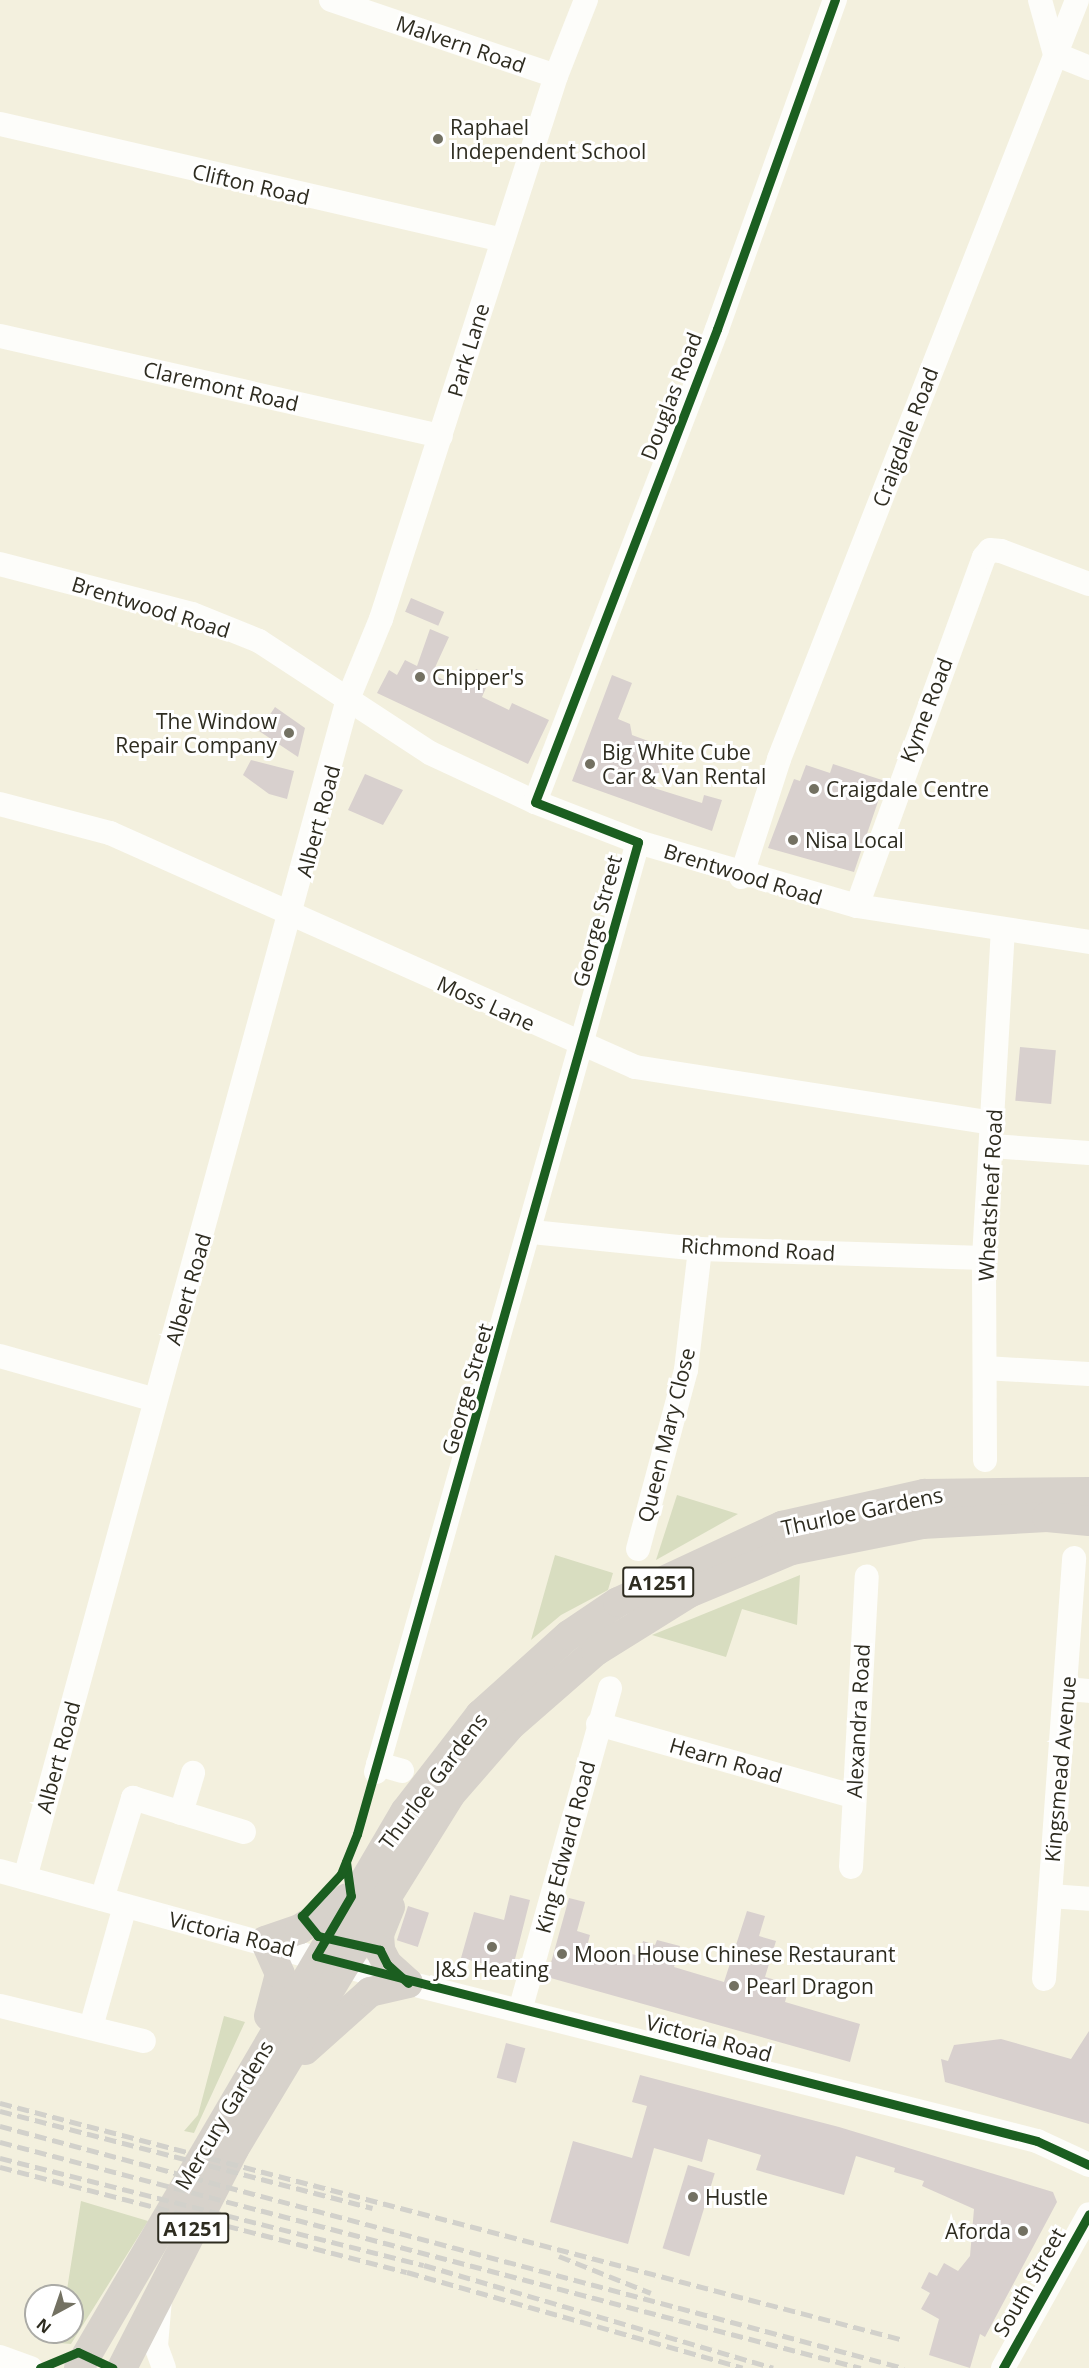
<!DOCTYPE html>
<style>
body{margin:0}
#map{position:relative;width:1089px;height:2368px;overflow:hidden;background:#f3f0de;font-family:"Open Sans",sans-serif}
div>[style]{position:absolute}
.green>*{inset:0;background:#d8ddc0}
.building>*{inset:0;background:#d8d0ce;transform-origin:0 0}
.minor>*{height:24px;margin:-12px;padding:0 12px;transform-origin:12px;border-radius:12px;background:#fdfdfa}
.major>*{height:30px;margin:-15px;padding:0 15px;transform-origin:15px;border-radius:15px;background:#d7d2cb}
.rail>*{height:4.5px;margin-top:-2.25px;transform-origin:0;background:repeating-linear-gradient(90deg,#d2d1cb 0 12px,transparent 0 18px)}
.cycleway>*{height:9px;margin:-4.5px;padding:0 4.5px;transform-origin:4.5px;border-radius:4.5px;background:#1b5e20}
.dots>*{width:16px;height:16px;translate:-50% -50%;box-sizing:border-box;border:3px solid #fff;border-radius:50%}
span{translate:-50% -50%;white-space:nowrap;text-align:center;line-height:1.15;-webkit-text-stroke:6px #fff;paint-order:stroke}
.shield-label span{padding:2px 4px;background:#fff;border:2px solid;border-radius:4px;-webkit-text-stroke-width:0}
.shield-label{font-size:20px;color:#2e2c20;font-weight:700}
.street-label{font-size:21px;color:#2e2c20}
.poi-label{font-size:21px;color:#2e2c20}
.left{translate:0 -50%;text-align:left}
.right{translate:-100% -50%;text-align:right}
.north{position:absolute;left:24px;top:2284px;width:60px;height:60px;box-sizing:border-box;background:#fff;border:2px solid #ababa6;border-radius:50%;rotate:220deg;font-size:16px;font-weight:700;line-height:24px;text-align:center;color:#2e2c20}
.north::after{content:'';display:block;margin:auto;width:21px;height:27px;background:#737162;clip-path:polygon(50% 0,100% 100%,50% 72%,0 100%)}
</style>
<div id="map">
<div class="green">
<div style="clip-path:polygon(677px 1495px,738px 1514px,656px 1560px)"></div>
<div style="clip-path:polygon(555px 1555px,613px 1573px,608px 1590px,561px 1615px,531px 1640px)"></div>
<div style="clip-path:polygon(800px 1575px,797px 1625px,742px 1609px,726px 1657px,652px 1635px)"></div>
<div style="clip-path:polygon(224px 2016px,245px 2022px,194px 2133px,184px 2131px,198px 2115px)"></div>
<div style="clip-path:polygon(81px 2201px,148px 2221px,71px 2344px,59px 2343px,60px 2332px,72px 2332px,72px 2296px,66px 2296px)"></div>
</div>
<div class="building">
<div style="left:411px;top:598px;width:36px;height:15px;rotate:23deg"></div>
<div style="clip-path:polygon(430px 629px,449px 637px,432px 674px,466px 691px,476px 669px,491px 676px,482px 697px,509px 710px,512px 703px,549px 720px,528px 764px,377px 693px,389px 670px,397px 675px,405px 660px,417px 666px)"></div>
<div style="clip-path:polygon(612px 675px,632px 683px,618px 719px,630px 724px,632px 735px,659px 745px,657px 752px,665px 756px,654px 788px,702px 803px,704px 795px,722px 800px,712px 831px,572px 781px)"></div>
<div style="clip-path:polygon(275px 707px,305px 728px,298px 757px,259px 731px)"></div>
<div style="clip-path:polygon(251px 760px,294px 771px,287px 799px,269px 794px,243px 775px)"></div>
<div style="clip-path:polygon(833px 764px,885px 781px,854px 872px,768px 848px,794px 779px,800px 781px,806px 765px,830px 773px)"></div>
<div style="clip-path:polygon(365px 774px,403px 790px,383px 825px,348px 810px)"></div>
<div style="left:1020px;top:1047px;width:36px;height:54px;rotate:5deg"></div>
<div style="clip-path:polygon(510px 1895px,530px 1900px,512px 1971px,461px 1958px,474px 1912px,504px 1920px)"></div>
<div style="clip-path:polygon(569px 1898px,585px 1902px,577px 1931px,590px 1935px,586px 1950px,616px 1958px,618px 1950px,639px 1956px,643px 1941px,655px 1945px,657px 1940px,680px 1946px,674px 1967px,724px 1982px,747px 1911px,765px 1916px,759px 1936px,776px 1941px,765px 1977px,790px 1984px,785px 2002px,860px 2024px,850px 2062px,547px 1977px)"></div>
<div style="left:408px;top:1906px;width:22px;height:36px;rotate:18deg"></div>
<div style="clip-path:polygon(1089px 2031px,1089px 2124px,945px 2082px,941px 2059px,948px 2061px,954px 2045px,1001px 2039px,1071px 2059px)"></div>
<div style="left:506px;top:2043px;width:20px;height:36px;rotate:15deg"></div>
<div style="clip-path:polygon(640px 2075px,839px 2127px,1053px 2192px,1057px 2202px,985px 2337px,980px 2334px,970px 2368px,929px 2355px,939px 2319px,921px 2309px,930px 2293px,921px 2288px,929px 2272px,937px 2276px,944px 2263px,958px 2271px,970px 2256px,974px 2209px,922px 2186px,924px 2181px,894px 2172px,895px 2168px,856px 2156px,844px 2195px,756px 2170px,761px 2155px,708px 2139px,702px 2162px,654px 2148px,628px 2244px,550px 2222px,573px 2141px,632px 2158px,647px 2106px,632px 2102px)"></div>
<div style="left:688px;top:2165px;width:28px;height:87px;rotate:17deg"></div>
</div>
<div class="minor">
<div style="left:331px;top:0;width:237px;rotate:18.7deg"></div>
<div style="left:1040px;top:0;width:56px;rotate:74.5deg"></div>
<div style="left:1055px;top:54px;width:37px;rotate:22deg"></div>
<div style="left:0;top:124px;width:516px;rotate:12.99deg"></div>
<div style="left:0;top:336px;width:452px;rotate:12.8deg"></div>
<div style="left:0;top:564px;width:198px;rotate:14.6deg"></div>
<div style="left:192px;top:614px;width:72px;rotate:21.9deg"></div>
<div style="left:259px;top:641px;width:204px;rotate:33.2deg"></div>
<div style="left:430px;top:753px;width:116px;rotate:25deg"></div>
<div style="left:535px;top:802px;width:110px;rotate:21.2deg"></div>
<div style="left:638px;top:842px;width:228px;rotate:16.3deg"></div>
<div style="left:857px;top:906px;width:235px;rotate:8.8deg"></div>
<div style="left:535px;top:802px;width:507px;rotate:-68.95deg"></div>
<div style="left:717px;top:329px;width:350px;rotate:-70.3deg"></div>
<div style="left:0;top:804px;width:114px;rotate:14.8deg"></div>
<div style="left:110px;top:833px;width:575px;rotate:24.02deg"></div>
<div style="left:635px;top:1067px;width:363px;rotate:8.9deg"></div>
<div style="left:741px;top:877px;width:124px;rotate:-72.1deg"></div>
<div style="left:779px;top:759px;width:815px;rotate:-68.56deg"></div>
<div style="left:857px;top:906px;width:371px;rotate:-70deg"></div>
<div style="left:984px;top:557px;width:9px;rotate:-49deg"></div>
<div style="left:990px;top:550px;width:11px;rotate:5deg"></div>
<div style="left:1001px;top:551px;width:94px;rotate:20.6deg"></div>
<div style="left:992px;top:1146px;width:97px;rotate:4.1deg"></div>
<div style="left:532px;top:1232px;width:169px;rotate:5.8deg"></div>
<div style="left:700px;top:1249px;width:284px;rotate:1.8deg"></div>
<div style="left:0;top:1356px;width:161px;rotate:15.8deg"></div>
<div style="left:985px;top:1368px;width:104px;rotate:3.3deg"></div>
<div style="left:985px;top:1460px;width:202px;rotate:-90.3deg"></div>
<div style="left:984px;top:1258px;width:329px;rotate:-86.7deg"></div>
<div style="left:638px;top:1549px;width:185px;rotate:-75deg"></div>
<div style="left:686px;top:1370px;width:122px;rotate:-83.4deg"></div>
<div style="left:1067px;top:1689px;width:22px;rotate:5deg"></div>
<div style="left:598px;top:1724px;width:265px;rotate:15.8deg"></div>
<div style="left:378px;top:1764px;width:25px;rotate:16deg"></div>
<div style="left:376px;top:1772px;width:966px;rotate:-74.27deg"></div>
<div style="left:181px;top:1813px;width:42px;rotate:-73.3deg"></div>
<div style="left:851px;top:1867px;width:291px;rotate:-86.9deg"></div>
<div style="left:0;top:1871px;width:423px;rotate:15.4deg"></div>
<div style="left:408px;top:1983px;width:649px;rotate:14.1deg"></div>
<div style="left:1037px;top:2141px;width:57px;rotate:24.8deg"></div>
<div style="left:25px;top:1878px;width:1222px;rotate:-74.68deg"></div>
<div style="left:348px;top:699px;width:87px;rotate:-67.6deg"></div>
<div style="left:381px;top:619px;width:571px;rotate:-72.14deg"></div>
<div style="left:556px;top:76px;width:82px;rotate:-68.5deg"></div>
<div style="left:1050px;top:1896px;width:39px;rotate:4deg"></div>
<div style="left:102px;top:1899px;width:106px;rotate:-72.9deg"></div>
<div style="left:133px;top:1798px;width:116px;rotate:17deg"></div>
<div style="left:1044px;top:1979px;width:422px;rotate:-85.9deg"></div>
<div style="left:0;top:2006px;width:148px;rotate:13.7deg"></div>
<div style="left:521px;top:2007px;width:331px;rotate:-74.4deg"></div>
<div style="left:91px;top:2027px;width:126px;rotate:-74.3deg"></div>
<div style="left:160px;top:2299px;width:47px;rotate:94.9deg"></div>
<div style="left:156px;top:2346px;width:23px;rotate:70deg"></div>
<div style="left:0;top:2357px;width:33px;rotate:20deg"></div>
<div style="left:1003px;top:2368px;width:176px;rotate:-60.8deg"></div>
</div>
<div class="major">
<div style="left:390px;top:1907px;width:29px;rotate:112deg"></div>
<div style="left:379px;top:1934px;width:16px;rotate:86deg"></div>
<div style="left:380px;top:1950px;width:16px;rotate:63deg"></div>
<div style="left:387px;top:1964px;width:28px;rotate:42deg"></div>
<div style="left:269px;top:2016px;width:43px;rotate:-75.3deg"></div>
<div style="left:280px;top:1974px;width:36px;rotate:-114deg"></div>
<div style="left:265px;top:1941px;width:37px;rotate:-19deg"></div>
<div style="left:300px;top:1929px;width:56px;rotate:-33.4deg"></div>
<div style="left:305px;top:2050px;width:87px;rotate:-41.7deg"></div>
<div style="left:370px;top:1992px;width:39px;rotate:-13deg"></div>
<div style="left:79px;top:2368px;width:645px;rotate:-59.62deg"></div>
<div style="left:405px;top:1812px;width:123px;rotate:-52.3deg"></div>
<div style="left:480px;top:1715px;width:120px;rotate:-42deg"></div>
<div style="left:569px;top:1635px;width:59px;rotate:-34deg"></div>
<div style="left:618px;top:1602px;width:181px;rotate:-24.9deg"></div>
<div style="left:782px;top:1526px;width:146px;rotate:-12.7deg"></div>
<div style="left:924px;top:1494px;width:165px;rotate:-0.7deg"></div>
<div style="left:122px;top:2368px;width:246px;rotate:-62.9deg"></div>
<div style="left:234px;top:2149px;width:216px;rotate:-59deg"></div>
<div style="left:345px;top:1964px;width:199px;rotate:-58.1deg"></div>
<div style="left:450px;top:1795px;width:91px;rotate:-49deg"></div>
<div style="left:510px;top:1726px;width:114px;rotate:-41.1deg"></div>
<div style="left:596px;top:1651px;width:110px;rotate:-31.9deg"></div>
<div style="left:689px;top:1593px;width:112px;rotate:-22.7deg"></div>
<div style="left:792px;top:1550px;width:133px;rotate:-11.3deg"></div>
<div style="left:922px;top:1524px;width:125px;rotate:-3.2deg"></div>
<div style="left:1047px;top:1517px;width:42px;rotate:5.4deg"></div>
</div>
<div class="rail">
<div style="left:0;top:2103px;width:935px;rotate:14.69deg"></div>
<div style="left:0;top:2111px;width:385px;rotate:14.6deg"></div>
<div style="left:0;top:2126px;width:936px;rotate:14.99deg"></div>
<div style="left:0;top:2142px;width:890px;rotate:14.71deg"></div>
<div style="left:0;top:2158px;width:437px;rotate:14.2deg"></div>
<div style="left:424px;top:2265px;width:364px;rotate:16.4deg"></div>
<div style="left:0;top:2167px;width:420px;rotate:14.5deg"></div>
<div style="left:407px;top:2272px;width:349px;rotate:15.9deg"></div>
<div style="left:559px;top:2256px;width:99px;rotate:21.9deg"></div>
</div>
<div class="cycleway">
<div style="left:346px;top:1862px;width:34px;rotate:82deg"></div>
<div style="left:351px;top:1896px;width:69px;rotate:120.3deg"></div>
<div style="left:316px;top:1956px;width:744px;rotate:14.39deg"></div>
<div style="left:1037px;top:2141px;width:57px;rotate:24.8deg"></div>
<div style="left:408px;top:1983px;width:28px;rotate:-138deg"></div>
<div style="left:387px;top:1964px;width:16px;rotate:-117deg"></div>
<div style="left:380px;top:1950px;width:64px;rotate:-167.3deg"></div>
<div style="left:318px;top:1936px;width:26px;rotate:-129deg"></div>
<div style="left:302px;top:1916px;width:57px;rotate:-47.1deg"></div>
<div style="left:341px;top:1874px;width:43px;rotate:-68.2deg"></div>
<div style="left:357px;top:1834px;width:1031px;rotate:-74.18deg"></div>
<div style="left:638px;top:842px;width:110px;rotate:-158.8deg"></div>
<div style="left:535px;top:802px;width:507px;rotate:-68.95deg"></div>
<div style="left:717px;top:329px;width:350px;rotate:-70.3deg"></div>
<div style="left:40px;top:2368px;width:41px;rotate:-22.8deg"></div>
<div style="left:78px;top:2352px;width:38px;rotate:25deg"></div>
<div style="left:1003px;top:2368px;width:176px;rotate:-60.8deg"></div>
</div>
<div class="dots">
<div style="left:438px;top:139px;background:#737162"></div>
<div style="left:420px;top:677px;background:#737162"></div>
<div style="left:289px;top:733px;background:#737162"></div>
<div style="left:590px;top:764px;background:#737162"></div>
<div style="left:814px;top:789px;background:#737162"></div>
<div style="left:793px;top:840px;background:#737162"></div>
<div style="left:492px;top:1947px;background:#737162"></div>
<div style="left:562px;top:1954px;background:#737162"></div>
<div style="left:734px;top:1986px;background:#737162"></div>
<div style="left:693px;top:2197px;background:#737162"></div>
<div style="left:1023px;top:2231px;background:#737162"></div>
</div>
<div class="shield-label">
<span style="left:658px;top:1582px">A1251</span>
<span style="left:193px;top:2228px">A1251</span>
</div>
<div class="street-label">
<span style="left:461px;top:44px;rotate:19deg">Malvern Road</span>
<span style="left:251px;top:184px;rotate:13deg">Clifton Road</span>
<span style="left:468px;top:350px;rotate:-73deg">Park Lane</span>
<span style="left:221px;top:386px;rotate:13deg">Claremont Road</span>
<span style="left:671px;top:396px;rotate:-69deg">Douglas Road</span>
<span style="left:905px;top:437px;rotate:-69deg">Craigdale Road</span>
<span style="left:151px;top:607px;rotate:17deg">Brentwood Road</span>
<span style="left:926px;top:710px;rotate:-69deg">Kyme Road</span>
<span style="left:318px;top:821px;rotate:-75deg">Albert Road</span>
<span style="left:743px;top:874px;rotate:17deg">Brentwood Road</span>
<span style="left:597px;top:921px;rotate:-75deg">George Street</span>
<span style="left:486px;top:1003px;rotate:24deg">Moss Lane</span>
<span style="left:990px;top:1195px;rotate:-87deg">Wheatsheaf Road</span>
<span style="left:758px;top:1249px;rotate:3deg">Richmond Road</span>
<span style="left:188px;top:1289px;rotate:-74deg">Albert Road</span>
<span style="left:467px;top:1389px;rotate:-74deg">George Street</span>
<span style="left:666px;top:1435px;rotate:-76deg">Queen Mary Close</span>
<span style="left:862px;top:1511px;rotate:-12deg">Thurloe Gardens</span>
<span style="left:858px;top:1721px;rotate:-87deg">Alexandra Road</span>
<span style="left:58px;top:1757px;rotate:-75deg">Albert Road</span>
<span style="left:726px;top:1760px;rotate:16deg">Hearn Road</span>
<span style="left:1060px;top:1769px;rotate:-85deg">Kingsmead Avenue</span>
<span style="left:433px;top:1781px;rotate:-53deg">Thurloe Gardens</span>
<span style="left:565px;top:1847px;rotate:-75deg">King Edward Road</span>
<span style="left:232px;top:1934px;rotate:14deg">Victoria Road</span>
<span style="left:709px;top:2038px;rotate:15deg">Victoria Road</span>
<span style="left:224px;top:2115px;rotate:-59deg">Mercury Gardens</span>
<span style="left:1029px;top:2282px;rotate:-60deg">South Street</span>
</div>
<div class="poi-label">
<span class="left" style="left:450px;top:139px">Raphael<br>Independent School</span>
<span class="left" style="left:432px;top:677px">Chipper's</span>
<span class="right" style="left:277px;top:733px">The Window<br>Repair Company</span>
<span class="left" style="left:602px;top:764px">Big White Cube<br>Car &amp; Van Rental</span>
<span class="left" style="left:826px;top:789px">Craigdale Centre</span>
<span class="left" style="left:805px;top:840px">Nisa Local</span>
<span class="left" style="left:574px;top:1954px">Moon House Chinese Restaurant</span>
<span style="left:492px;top:1969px">J&amp;S Heating</span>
<span class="left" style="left:746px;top:1986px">Pearl Dragon</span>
<span class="left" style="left:705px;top:2197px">Hustle</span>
<span class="right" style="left:1011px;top:2231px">Aforda</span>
</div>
<div class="north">N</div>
</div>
